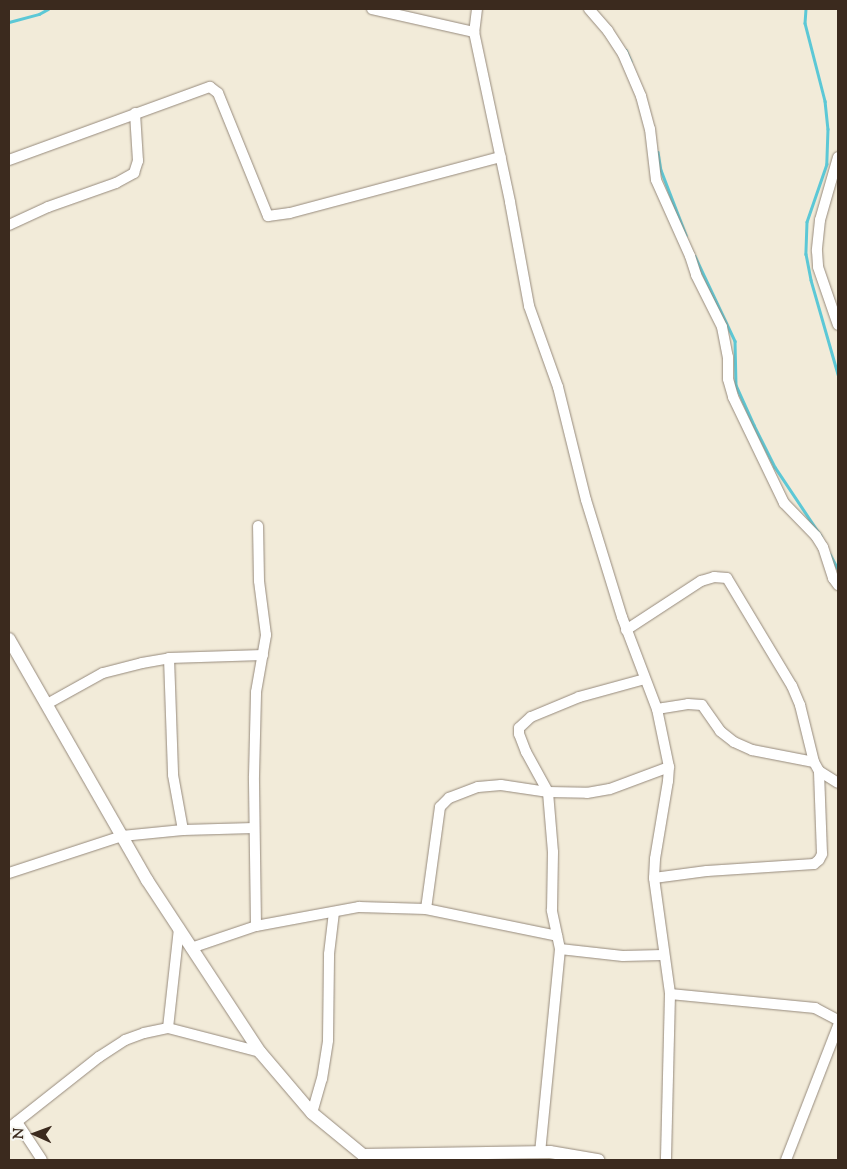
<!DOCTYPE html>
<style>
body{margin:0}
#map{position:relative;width:847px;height:1169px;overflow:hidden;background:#f2ebd9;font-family:"Sorts Mill Goudy",serif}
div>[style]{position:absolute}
.stream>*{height:2.5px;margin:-1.25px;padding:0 1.25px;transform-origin:1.25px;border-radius:1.25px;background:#5cc8d6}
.roads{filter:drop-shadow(0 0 1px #968a7c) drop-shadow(0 0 1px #968a7c)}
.minor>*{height:10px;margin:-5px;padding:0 5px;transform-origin:5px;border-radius:5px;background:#fff}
.tertiary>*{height:12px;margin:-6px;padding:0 6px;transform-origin:6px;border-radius:6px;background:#fff}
span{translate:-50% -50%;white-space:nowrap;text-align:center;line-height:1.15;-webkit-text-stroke:4px #f6f6f2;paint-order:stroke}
.frame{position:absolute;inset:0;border:10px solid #3b2a1e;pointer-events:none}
.north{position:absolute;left:10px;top:1109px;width:50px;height:50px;-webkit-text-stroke:4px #f6f6f2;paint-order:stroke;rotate:272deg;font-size:14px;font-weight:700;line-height:20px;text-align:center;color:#3b2a1e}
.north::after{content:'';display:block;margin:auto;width:18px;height:22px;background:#3b2a1e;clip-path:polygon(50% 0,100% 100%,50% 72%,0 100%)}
</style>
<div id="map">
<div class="stream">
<div style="left:806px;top:9px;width:14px;rotate:94deg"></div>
<div style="left:805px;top:23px;width:81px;rotate:75.6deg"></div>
<div style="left:825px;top:101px;width:28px;rotate:84deg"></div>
<div style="left:828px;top:129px;width:35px;rotate:92deg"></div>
<div style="left:827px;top:164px;width:61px;rotate:109deg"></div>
<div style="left:807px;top:222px;width:32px;rotate:92deg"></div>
<div style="left:806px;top:254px;width:26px;rotate:79deg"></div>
<div style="left:811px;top:280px;width:98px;rotate:74deg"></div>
<div style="left:9px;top:22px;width:31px;rotate:-15deg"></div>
<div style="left:39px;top:14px;width:10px;rotate:-29deg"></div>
<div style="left:626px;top:50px;width:12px;rotate:66deg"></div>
<div style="left:658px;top:152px;width:18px;rotate:81deg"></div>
<div style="left:661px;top:170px;width:70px;rotate:69deg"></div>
<div style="left:695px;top:256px;width:94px;rotate:64.8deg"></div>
<div style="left:735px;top:341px;width:44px;rotate:88.7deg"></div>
<div style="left:736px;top:385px;width:44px;rotate:65.8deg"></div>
<div style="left:754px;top:425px;width:47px;rotate:63.4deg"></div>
<div style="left:775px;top:467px;width:83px;rotate:56.3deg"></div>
<div style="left:830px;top:554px;width:17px;rotate:62deg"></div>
</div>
<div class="roads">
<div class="minor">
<div style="left:372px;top:9px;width:105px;rotate:12.7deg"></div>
<div style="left:477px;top:9px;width:23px;rotate:97deg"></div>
<div style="left:474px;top:32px;width:174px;rotate:78deg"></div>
<div style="left:510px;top:202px;width:106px;rotate:79.6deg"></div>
<div style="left:529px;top:306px;width:86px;rotate:70.3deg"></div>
<div style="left:558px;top:387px;width:116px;rotate:76.1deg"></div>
<div style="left:586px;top:500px;width:122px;rotate:72.9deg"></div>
<div style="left:622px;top:617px;width:98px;rotate:69.2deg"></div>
<div style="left:657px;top:709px;width:59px;rotate:78.3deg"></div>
<div style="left:669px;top:767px;width:14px;rotate:94deg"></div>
<div style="left:668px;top:781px;width:79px;rotate:99.5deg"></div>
<div style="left:655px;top:859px;width:19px;rotate:93deg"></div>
<div style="left:654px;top:878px;width:117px;rotate:82.1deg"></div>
<div style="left:670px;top:994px;width:166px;rotate:91.4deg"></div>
<div style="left:589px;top:9px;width:29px;rotate:49deg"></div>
<div style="left:608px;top:31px;width:27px;rotate:57deg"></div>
<div style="left:623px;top:54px;width:46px;rotate:66.8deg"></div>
<div style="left:641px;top:96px;width:34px;rotate:75deg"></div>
<div style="left:650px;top:129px;width:51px;rotate:83.3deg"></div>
<div style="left:656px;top:180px;width:83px;rotate:65.9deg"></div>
<div style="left:690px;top:256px;width:20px;rotate:72deg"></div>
<div style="left:696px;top:275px;width:58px;rotate:63.4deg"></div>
<div style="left:722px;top:327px;width:31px;rotate:79deg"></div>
<div style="left:728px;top:357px;width:22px;rotate:90deg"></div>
<div style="left:728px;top:379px;width:19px;rotate:74deg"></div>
<div style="left:733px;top:397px;width:118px;rotate:64.3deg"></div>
<div style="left:784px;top:503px;width:46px;rotate:45.9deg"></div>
<div style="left:816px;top:536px;width:13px;rotate:58deg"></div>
<div style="left:823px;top:547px;width:33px;rotate:72deg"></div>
<div style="left:833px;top:578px;width:9px;rotate:54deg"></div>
<div style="left:838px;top:157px;width:66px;rotate:105.9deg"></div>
<div style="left:820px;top:220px;width:31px;rotate:96deg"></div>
<div style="left:817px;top:251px;width:16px;rotate:86deg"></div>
<div style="left:818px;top:267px;width:61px;rotate:71deg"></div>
<div style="left:9px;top:160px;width:214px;rotate:-20deg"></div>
<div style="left:210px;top:87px;width:10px;rotate:37deg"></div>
<div style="left:218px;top:93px;width:133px;rotate:67.9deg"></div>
<div style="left:268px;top:216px;width:22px;rotate:-8deg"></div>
<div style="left:290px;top:213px;width:218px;rotate:-14.9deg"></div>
<div style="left:9px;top:225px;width:43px;rotate:-24.8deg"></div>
<div style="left:48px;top:207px;width:72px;rotate:-19.4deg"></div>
<div style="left:116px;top:183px;width:21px;rotate:-29deg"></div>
<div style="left:134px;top:173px;width:13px;rotate:-72deg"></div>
<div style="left:138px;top:161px;width:48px;rotate:-93.6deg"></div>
<div style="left:626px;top:630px;width:90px;rotate:-33.2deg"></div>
<div style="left:701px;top:581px;width:14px;rotate:-17deg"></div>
<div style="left:714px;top:577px;width:13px;rotate:4deg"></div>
<div style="left:727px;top:578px;width:126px;rotate:59deg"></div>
<div style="left:792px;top:686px;width:21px;rotate:67deg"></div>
<div style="left:800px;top:705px;width:59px;rotate:76.2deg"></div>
<div style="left:814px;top:762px;width:10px;rotate:61deg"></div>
<div style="left:819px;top:771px;width:22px;rotate:32deg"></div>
<div style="left:169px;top:658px;width:117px;rotate:88deg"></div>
<div style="left:173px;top:775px;width:56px;rotate:79.7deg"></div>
<div style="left:47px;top:704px;width:64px;rotate:-29deg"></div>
<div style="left:103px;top:673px;width:40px;rotate:-14.4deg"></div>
<div style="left:142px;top:663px;width:27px;rotate:-10deg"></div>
<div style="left:169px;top:658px;width:94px;rotate:-1.8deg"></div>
<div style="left:657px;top:709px;width:31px;rotate:-9deg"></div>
<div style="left:688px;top:704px;width:14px;rotate:4deg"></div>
<div style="left:702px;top:705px;width:32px;rotate:55deg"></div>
<div style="left:720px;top:731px;width:18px;rotate:38deg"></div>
<div style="left:734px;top:742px;width:20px;rotate:24deg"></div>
<div style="left:752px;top:750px;width:63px;rotate:11deg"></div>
<div style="left:9px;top:873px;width:119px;rotate:-18.1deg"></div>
<div style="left:122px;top:836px;width:61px;rotate:-5.6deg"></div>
<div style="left:183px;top:830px;width:71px;rotate:-1.6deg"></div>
<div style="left:654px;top:878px;width:53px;rotate:-7.5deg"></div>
<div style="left:707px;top:871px;width:107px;rotate:-3.7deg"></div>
<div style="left:814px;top:864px;width:6px;rotate:-39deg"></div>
<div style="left:819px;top:860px;width:7px;rotate:-63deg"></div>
<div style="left:822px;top:854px;width:83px;rotate:-92.1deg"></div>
<div style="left:426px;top:909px;width:103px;rotate:-82.2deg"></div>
<div style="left:440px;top:807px;width:13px;rotate:-45deg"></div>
<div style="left:449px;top:798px;width:31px;rotate:-21deg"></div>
<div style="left:478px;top:787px;width:23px;rotate:-5deg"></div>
<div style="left:501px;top:785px;width:48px;rotate:8.5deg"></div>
<div style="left:548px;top:792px;width:39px;rotate:1deg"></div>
<div style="left:587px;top:793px;width:23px;rotate:-10deg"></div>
<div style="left:610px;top:789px;width:63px;rotate:-20.4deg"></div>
<div style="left:256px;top:926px;width:150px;rotate:-90.8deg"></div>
<div style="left:254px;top:776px;width:84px;rotate:-88.6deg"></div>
<div style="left:256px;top:692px;width:58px;rotate:-80deg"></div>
<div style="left:266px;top:635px;width:54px;rotate:-97.4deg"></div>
<div style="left:259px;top:581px;width:55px;rotate:-91deg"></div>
<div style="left:191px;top:948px;width:69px;rotate:-18.7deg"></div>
<div style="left:256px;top:926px;width:105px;rotate:-10.5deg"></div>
<div style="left:359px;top:907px;width:67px;rotate:1.7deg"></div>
<div style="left:426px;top:909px;width:134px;rotate:11.6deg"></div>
<div style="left:560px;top:949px;width:63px;rotate:6.3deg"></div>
<div style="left:623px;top:956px;width:40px;rotate:-1.4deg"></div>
<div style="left:670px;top:994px;width:146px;rotate:5.5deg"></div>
<div style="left:815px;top:1008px;width:26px;rotate:28deg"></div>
<div style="left:168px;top:1028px;width:101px;rotate:-83.7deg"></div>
<div style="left:312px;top:1113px;width:35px;rotate:-74deg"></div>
<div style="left:322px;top:1079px;width:39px;rotate:-81deg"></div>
<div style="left:328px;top:1040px;width:86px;rotate:-89.3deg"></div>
<div style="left:329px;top:954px;width:42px;rotate:-83.2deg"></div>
<div style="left:17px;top:1122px;width:45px;rotate:56.7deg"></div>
<div style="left:9px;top:1128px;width:115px;rotate:-38.3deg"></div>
<div style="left:99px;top:1057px;width:31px;rotate:-33deg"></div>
<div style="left:125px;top:1040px;width:20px;rotate:-20deg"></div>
<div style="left:144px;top:1033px;width:25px;rotate:-12deg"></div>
<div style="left:168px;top:1028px;width:95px;rotate:14.6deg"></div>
<div style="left:540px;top:1153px;width:205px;rotate:-84.4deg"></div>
<div style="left:560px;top:949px;width:40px;rotate:-102deg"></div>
<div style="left:552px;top:910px;width:58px;rotate:-89deg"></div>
<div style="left:553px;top:852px;width:60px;rotate:-94.8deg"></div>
<div style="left:548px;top:792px;width:46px;rotate:-118.8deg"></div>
<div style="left:526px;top:752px;width:19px;rotate:-111deg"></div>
<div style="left:519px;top:734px;width:6px;rotate:-90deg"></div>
<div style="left:519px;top:728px;width:16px;rotate:-43deg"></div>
<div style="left:531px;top:717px;width:52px;rotate:-22.6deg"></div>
<div style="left:579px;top:697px;width:68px;rotate:-15.3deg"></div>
<div style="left:786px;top:1160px;width:144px;rotate:-68.8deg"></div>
</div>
<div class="tertiary">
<div style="left:9px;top:639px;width:278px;rotate:60.2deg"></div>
<div style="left:147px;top:880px;width:206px;rotate:56.7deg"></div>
<div style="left:260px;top:1052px;width:80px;rotate:49.6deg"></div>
<div style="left:312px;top:1113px;width:66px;rotate:39.5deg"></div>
<div style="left:363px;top:1155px;width:187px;rotate:-0.9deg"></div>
<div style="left:550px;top:1152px;width:49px;rotate:9.5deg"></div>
</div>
</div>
<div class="frame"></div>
<div class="north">N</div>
</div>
